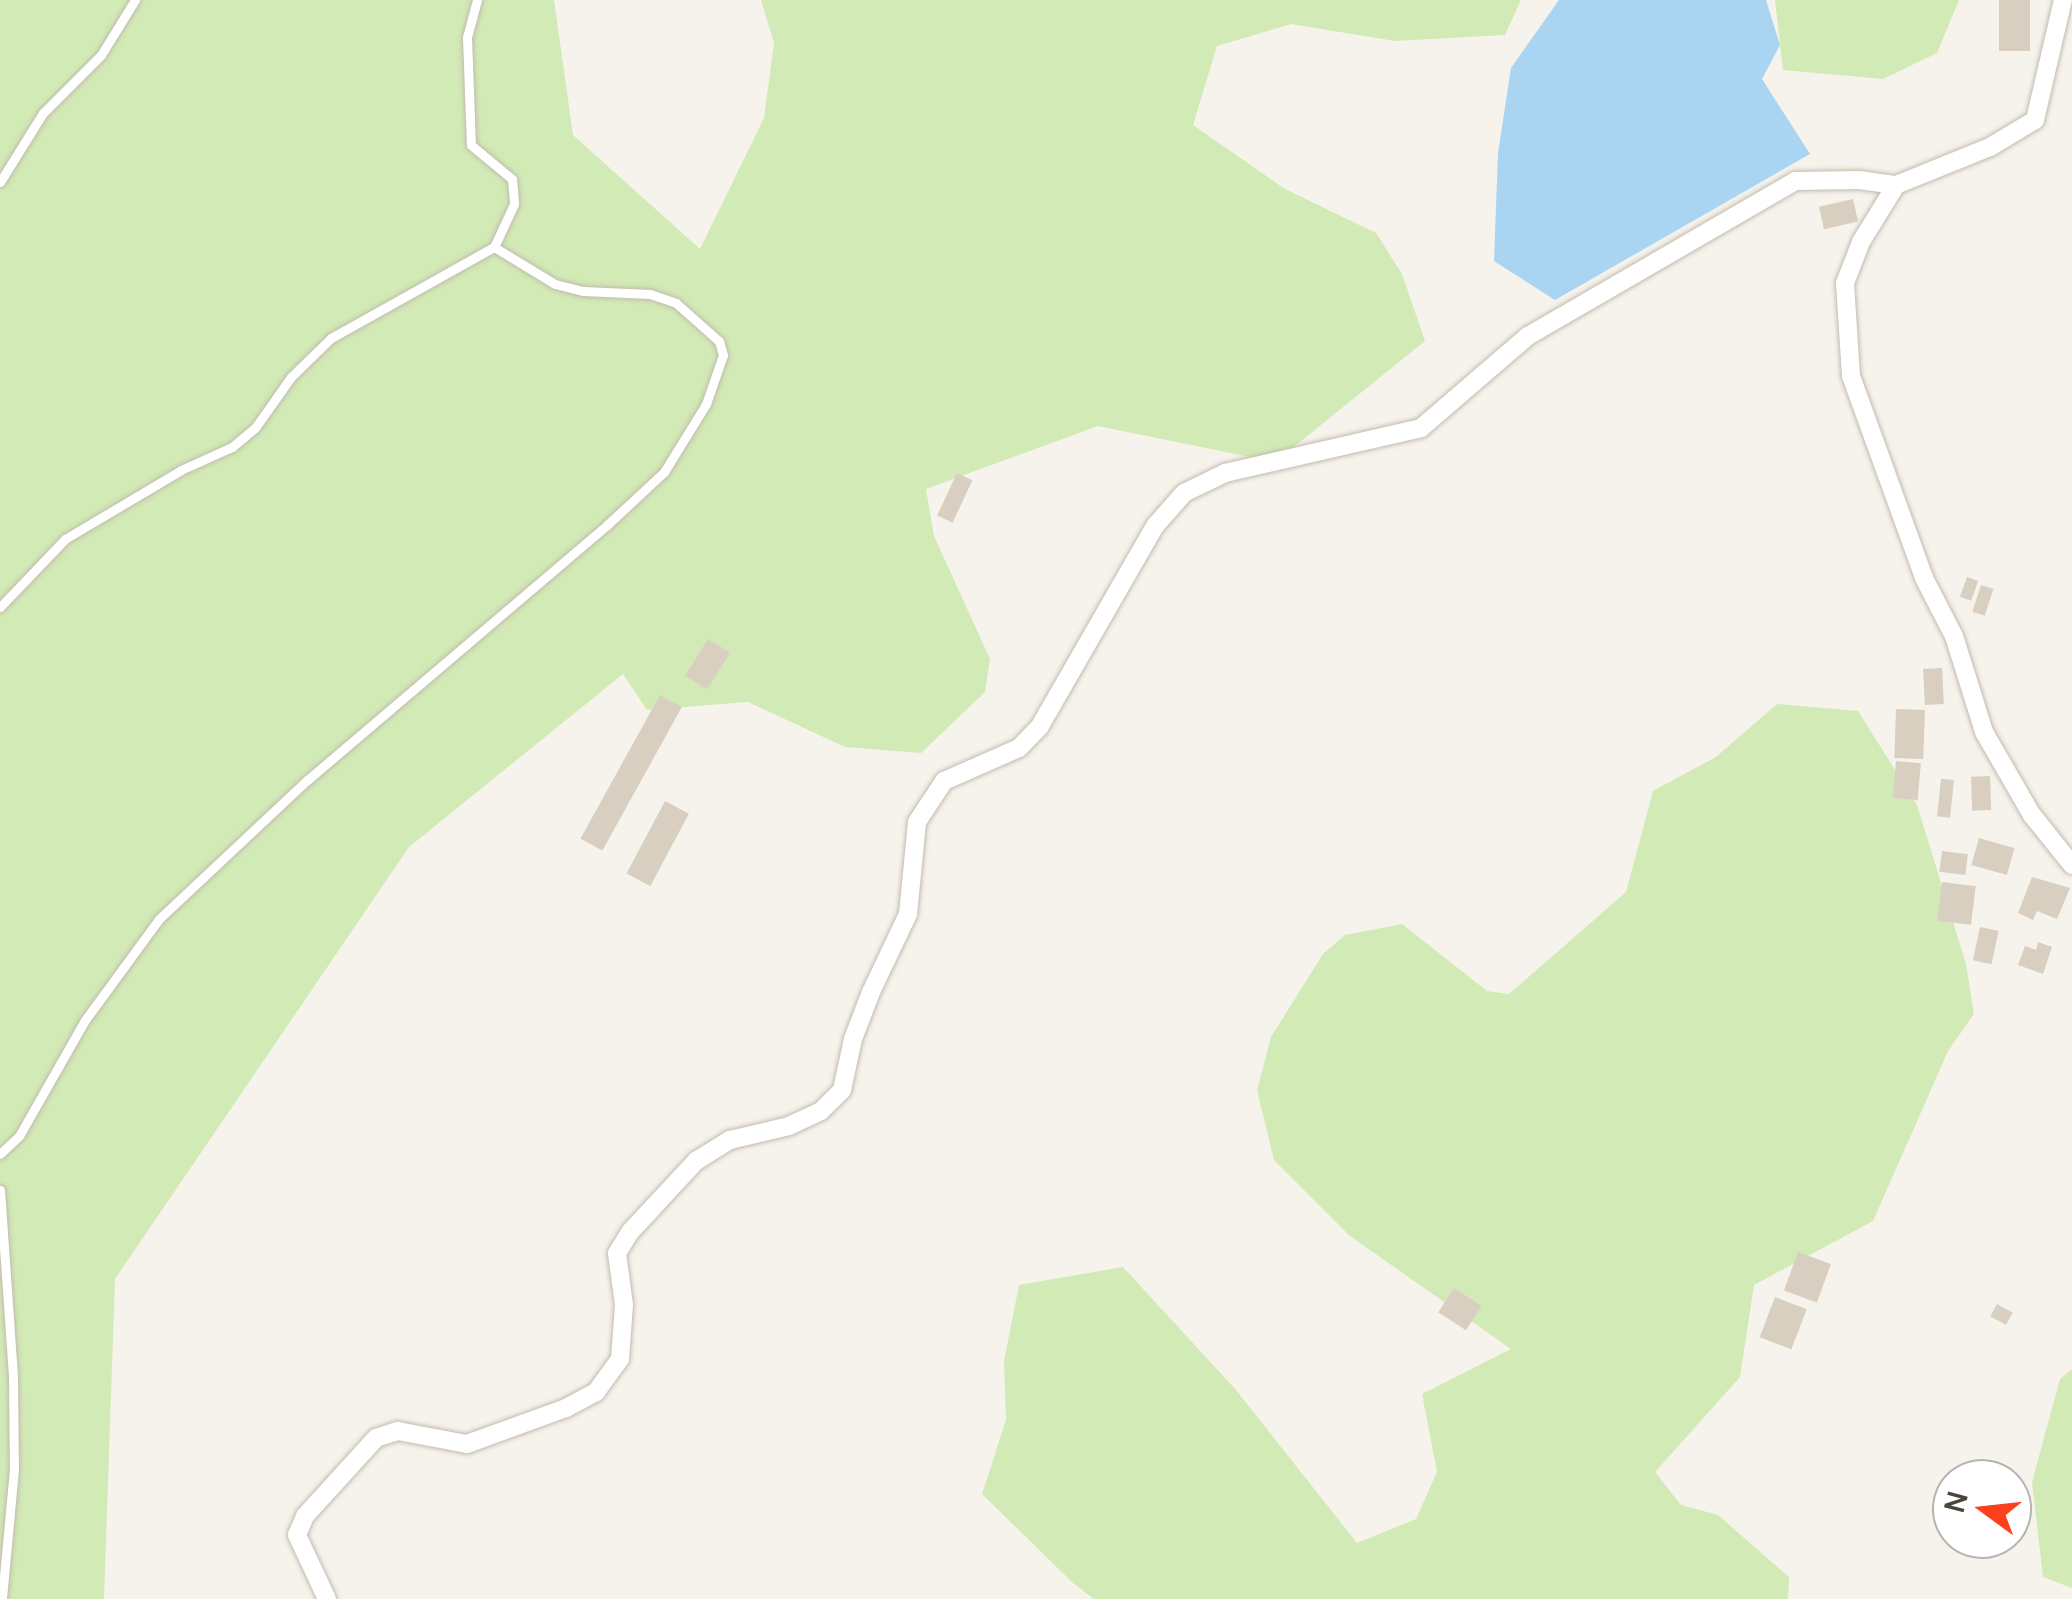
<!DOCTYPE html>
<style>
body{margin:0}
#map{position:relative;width:2072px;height:1599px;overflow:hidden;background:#f6f3ec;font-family:Manrope,sans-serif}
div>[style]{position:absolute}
.green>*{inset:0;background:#d2eab5}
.water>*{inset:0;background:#a9d4f2}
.building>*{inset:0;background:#d8cfc1;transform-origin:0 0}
.roads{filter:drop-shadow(0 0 2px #c2bbae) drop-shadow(0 0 2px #c2bbae)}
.service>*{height:9px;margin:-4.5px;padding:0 4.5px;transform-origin:4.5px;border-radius:4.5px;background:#fff}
.minor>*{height:18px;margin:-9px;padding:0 9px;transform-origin:9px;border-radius:9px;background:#fff}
span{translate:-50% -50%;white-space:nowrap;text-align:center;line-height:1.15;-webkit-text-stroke:9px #fff;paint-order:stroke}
.north{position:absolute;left:1932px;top:1459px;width:100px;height:100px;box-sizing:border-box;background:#fff;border:2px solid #b7b4b0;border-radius:50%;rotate:285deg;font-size:28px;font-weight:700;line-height:40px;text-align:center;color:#4b4439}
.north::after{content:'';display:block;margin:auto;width:35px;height:45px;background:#fc3f1d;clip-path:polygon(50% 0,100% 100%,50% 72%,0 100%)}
</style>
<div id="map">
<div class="green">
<div style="clip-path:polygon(0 0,554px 0,573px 135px,700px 249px,764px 118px,774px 43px,761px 0,1521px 0,1505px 35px,1395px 41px,1291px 24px,1217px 46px,1193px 125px,1285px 189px,1376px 233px,1402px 274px,1425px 341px,1275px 462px,1098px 426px,926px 489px,934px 536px,990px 659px,985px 692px,921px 753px,845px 747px,748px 702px,647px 710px,623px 674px,409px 847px,115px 1279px,104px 1599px,0 1599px)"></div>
<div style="clip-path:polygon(1775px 0,1959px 0,1937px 53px,1883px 79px,1783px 70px)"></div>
<div style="clip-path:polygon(1777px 704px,1858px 711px,1917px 805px,1966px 964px,1974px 1014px,1948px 1051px,1873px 1221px,1754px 1285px,1740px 1377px,1655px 1472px,1681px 1505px,1718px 1515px,1789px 1577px,1788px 1599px,1094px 1599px,1073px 1583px,982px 1494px,1006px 1420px,1004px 1361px,1019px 1285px,1123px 1267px,1236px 1390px,1357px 1543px,1416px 1519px,1437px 1472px,1422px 1394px,1511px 1349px,1350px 1236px,1274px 1160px,1257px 1090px,1271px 1037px,1323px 954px,1345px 935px,1402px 924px,1487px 991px,1509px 994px,1626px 892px,1653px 791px,1716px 757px)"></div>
<div style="clip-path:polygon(2072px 1369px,2072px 1588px,2043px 1577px,2032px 1482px,2060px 1379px)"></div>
</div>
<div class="water">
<div style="clip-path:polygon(1559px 0,1766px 0,1780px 45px,1762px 79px,1810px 154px,1555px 300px,1494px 261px,1498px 153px,1511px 68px)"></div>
</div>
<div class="building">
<div style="left:1999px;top:0;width:31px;height:51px"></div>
<div style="left:1853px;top:199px;width:23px;height:35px;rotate:77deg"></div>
<div style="left:957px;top:473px;width:17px;height:47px;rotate:25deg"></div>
<div style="left:1967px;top:577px;width:12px;height:21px;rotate:20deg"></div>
<div style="left:1981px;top:585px;width:13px;height:28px;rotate:18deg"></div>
<div style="left:708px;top:639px;width:26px;height:43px;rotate:32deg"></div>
<div style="left:1942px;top:668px;width:36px;height:19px;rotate:87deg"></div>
<div style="left:660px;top:695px;width:25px;height:164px;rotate:29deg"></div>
<div style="left:1896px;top:709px;width:29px;height:49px;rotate:2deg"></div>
<div style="left:1896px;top:761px;width:25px;height:37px;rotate:5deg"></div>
<div style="left:1990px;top:776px;width:34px;height:19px;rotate:88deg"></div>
<div style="left:1954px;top:780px;width:38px;height:13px;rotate:96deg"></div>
<div style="left:665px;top:801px;width:27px;height:82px;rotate:28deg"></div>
<div style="left:1979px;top:838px;width:37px;height:28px;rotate:16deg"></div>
<div style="left:1942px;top:851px;width:26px;height:21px;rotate:7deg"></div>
<div style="clip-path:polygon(2032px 877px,2070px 888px,2057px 919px,2037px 911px,2033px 920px,2018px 913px)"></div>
<div style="left:1942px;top:882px;width:34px;height:39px;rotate:7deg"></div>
<div style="left:1980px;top:927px;width:19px;height:34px;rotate:12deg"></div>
<div style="clip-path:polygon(2038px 942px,2052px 947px,2043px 974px,2018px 965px,2025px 946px,2036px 950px)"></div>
<div style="left:1798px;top:1252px;width:35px;height:41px;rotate:20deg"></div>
<div style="left:1454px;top:1288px;width:33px;height:29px;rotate:33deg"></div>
<div style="left:1775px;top:1297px;width:34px;height:43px;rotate:21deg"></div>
<div style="left:1997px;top:1304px;width:18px;height:14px;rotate:29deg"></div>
</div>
<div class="roads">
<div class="service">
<div style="left:477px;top:0;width:38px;rotate:105deg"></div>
<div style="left:467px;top:37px;width:108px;rotate:87.9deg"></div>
<div style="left:471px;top:145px;width:53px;rotate:39.7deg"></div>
<div style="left:512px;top:179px;width:25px;rotate:85deg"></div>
<div style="left:514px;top:204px;width:47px;rotate:114.9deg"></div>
<div style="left:0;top:182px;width:81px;rotate:-58.1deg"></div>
<div style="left:43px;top:113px;width:82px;rotate:-45deg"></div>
<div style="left:101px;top:55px;width:65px;rotate:-58.3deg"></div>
<div style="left:0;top:607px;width:94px;rotate:-46.3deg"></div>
<div style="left:65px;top:539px;width:135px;rotate:-30.7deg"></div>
<div style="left:181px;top:470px;width:56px;rotate:-24.3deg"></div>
<div style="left:232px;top:447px;width:30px;rotate:-40deg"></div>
<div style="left:255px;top:428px;width:62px;rotate:-54.8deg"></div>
<div style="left:291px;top:377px;width:56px;rotate:-44.3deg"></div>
<div style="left:331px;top:338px;width:187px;rotate:-29.2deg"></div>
<div style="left:494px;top:247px;width:71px;rotate:31.2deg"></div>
<div style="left:555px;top:284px;width:29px;rotate:14deg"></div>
<div style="left:583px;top:291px;width:67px;rotate:2.6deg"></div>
<div style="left:650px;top:294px;width:28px;rotate:19deg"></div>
<div style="left:676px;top:303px;width:57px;rotate:41.5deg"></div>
<div style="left:719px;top:341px;width:15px;rotate:74deg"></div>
<div style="left:723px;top:355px;width:52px;rotate:109.1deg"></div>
<div style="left:706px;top:404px;width:80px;rotate:121.7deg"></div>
<div style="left:664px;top:472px;width:78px;rotate:137.1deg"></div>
<div style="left:607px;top:525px;width:394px;rotate:139.6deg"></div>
<div style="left:307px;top:780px;width:203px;rotate:136.8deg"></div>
<div style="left:159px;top:919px;width:125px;rotate:126.2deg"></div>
<div style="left:85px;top:1020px;width:133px;rotate:119.6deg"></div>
<div style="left:19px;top:1136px;width:26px;rotate:137deg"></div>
<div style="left:0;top:1190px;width:187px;rotate:86deg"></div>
<div style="left:13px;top:1377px;width:92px;rotate:89.4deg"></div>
<div style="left:14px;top:1469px;width:131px;rotate:95.3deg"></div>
</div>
<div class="minor">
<div style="left:1896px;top:185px;width:67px;rotate:121.6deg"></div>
<div style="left:1861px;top:242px;width:44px;rotate:111.3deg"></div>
<div style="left:1845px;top:283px;width:93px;rotate:86.3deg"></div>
<div style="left:1851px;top:376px;width:215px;rotate:70.1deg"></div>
<div style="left:1924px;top:578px;width:65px;rotate:62.7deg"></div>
<div style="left:1954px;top:636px;width:101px;rotate:72.6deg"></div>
<div style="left:1984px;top:732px;width:96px;rotate:60deg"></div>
<div style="left:2032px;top:815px;width:64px;rotate:51.3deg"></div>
<div style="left:327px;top:1599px;width:71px;rotate:-115.1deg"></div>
<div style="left:297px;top:1535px;width:21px;rotate:-67deg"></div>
<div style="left:305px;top:1516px;width:105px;rotate:-47.7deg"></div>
<div style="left:376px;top:1438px;width:23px;rotate:-18deg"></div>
<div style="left:398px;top:1431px;width:70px;rotate:10.7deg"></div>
<div style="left:467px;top:1444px;width:105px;rotate:-20deg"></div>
<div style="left:566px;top:1408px;width:34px;rotate:-28deg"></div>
<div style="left:596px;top:1392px;width:41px;rotate:-54deg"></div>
<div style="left:620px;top:1359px;width:54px;rotate:-85.8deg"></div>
<div style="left:624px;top:1305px;width:52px;rotate:-97.7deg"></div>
<div style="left:617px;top:1253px;width:26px;rotate:-58deg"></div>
<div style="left:631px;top:1231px;width:96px;rotate:-47.1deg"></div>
<div style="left:696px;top:1161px;width:40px;rotate:-32deg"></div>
<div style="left:730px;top:1140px;width:61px;rotate:-13.3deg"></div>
<div style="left:789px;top:1126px;width:35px;rotate:-25deg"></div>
<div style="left:821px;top:1111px;width:30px;rotate:-45deg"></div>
<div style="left:842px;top:1090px;width:52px;rotate:-77.8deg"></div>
<div style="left:853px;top:1039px;width:50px;rotate:-69deg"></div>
<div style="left:871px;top:992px;width:86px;rotate:-64.6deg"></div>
<div style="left:908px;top:914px;width:92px;rotate:-84.4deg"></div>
<div style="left:917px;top:822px;width:49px;rotate:-56.6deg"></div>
<div style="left:944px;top:781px;width:82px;rotate:-23.7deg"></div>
<div style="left:1019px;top:748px;width:30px;rotate:-46deg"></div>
<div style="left:1040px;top:726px;width:231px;rotate:-60.1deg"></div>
<div style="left:1155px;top:526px;width:44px;rotate:-48.7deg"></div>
<div style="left:1184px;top:493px;width:46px;rotate:-26deg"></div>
<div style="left:1225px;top:473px;width:201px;rotate:-12.9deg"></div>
<div style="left:1421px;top:428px;width:141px;rotate:-40.7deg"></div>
<div style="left:1528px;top:336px;width:309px;rotate:-30.1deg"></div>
<div style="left:1795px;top:181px;width:64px;rotate:-0.9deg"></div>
<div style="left:1859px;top:180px;width:37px;rotate:8deg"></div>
<div style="left:1896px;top:185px;width:101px;rotate:-22deg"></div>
<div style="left:1990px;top:147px;width:52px;rotate:-31deg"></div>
<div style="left:2035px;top:120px;width:123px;rotate:-76.9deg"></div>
</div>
</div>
<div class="north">N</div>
</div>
